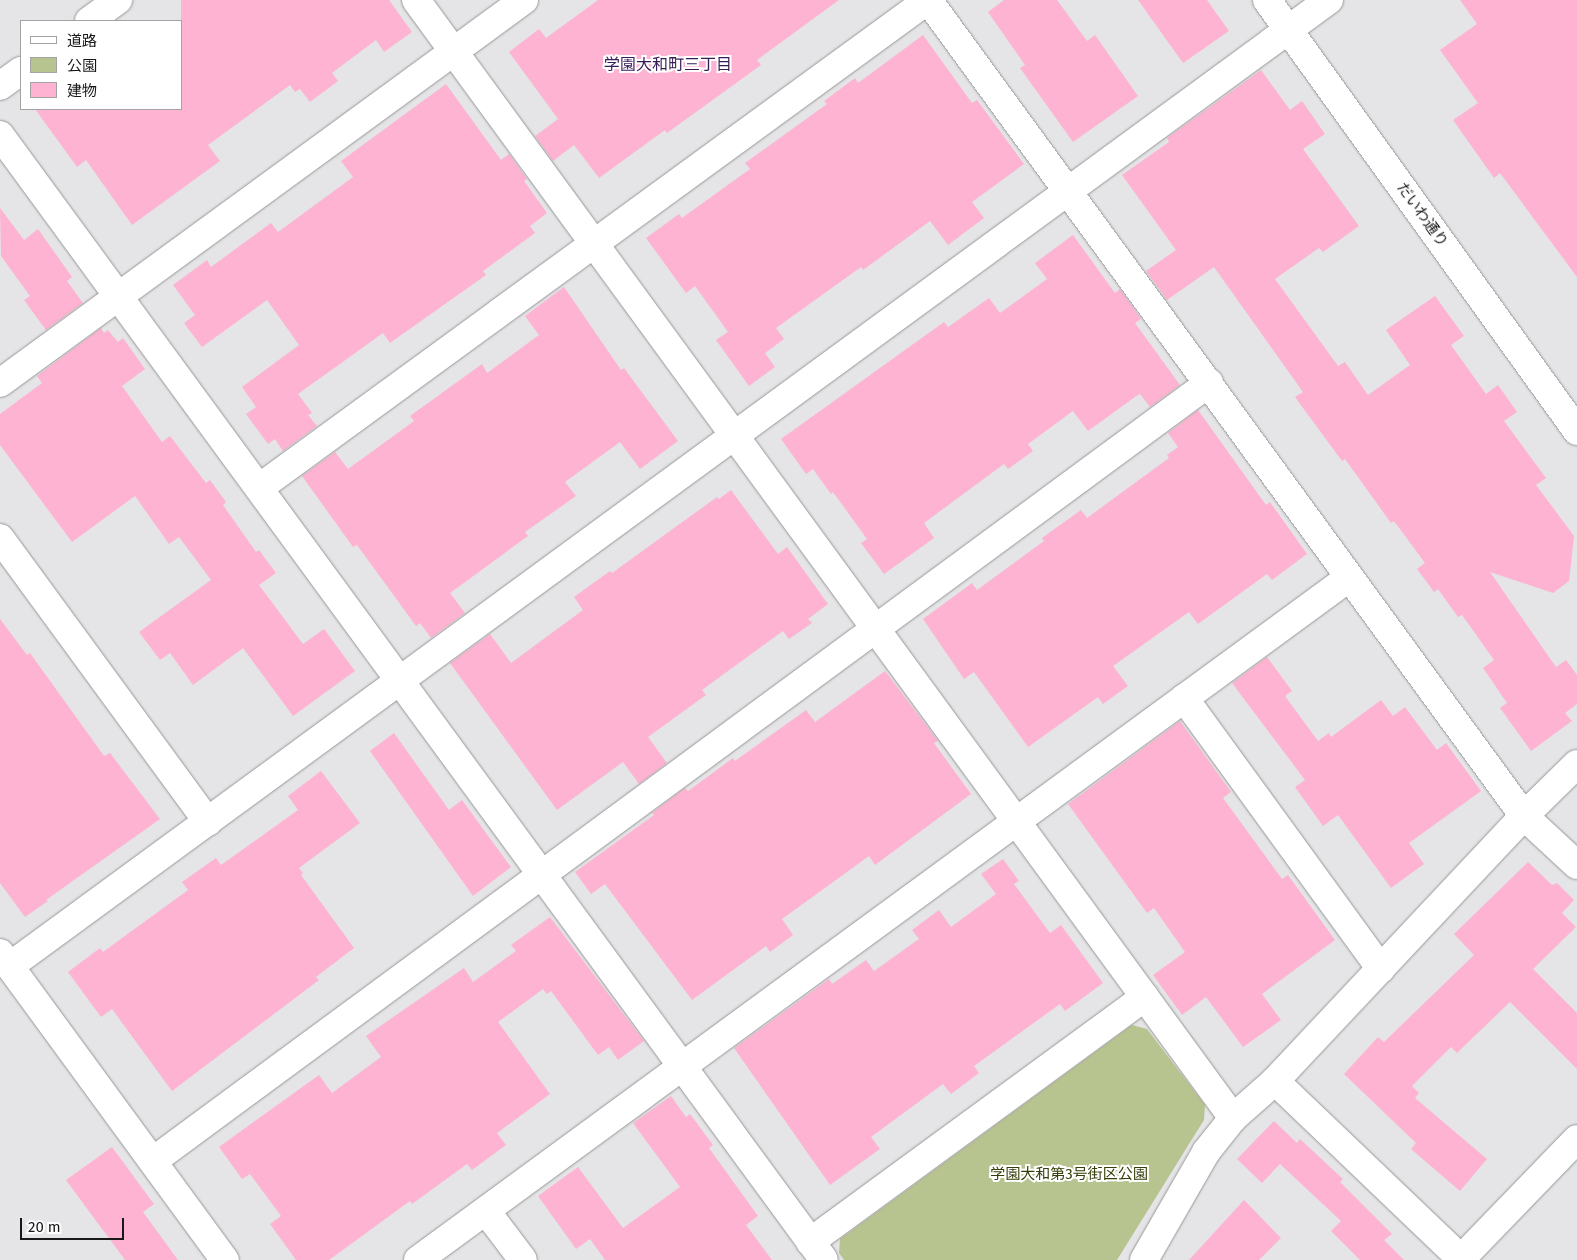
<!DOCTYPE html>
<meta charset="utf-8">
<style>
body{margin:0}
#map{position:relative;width:1577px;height:1260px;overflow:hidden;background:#e5e5e7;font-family:"Fira Sans","Noto Sans JP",sans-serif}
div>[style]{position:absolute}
.green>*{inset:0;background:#b8c490}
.building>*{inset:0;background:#fdb3d1}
.roads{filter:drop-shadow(0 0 1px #969798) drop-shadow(0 0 1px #969798)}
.minor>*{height:28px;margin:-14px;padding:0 14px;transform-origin:14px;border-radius:14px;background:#fff}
span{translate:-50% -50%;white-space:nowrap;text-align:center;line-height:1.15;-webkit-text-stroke:4px #fff;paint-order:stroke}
.street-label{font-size:15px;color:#181819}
.park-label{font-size:15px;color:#353e08}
.neighbourhood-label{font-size:16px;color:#371c55}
.legend{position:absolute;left:20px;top:20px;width:162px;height:90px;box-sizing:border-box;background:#fff;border:1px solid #a3a3a3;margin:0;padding:6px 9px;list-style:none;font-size:15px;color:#181819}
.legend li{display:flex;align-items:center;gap:10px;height:25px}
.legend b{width:25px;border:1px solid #a3a3a3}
.scale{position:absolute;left:20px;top:1218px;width:104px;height:22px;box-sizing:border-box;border:2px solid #181819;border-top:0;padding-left:6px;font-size:15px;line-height:18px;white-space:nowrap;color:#181819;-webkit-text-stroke:4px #fff;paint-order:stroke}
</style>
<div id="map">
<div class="green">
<div style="clip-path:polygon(1132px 1025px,1147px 1029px,1205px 1105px,1204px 1120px,1117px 1260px,844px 1260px,839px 1253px,840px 1239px)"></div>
</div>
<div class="building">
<div style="clip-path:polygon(181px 0,389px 0,412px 32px,384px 52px,376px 40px,332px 73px,338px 81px,310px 102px,300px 89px,295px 92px,290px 85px,208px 145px,220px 161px,132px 225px,86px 160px,77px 167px,35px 109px,181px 109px)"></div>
<div style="clip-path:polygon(598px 0,839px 0,757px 60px,761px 65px,667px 133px,665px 130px,599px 178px,574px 145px,553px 161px,535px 136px,558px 119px,509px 52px,539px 29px,546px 38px)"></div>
<div style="clip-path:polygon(1004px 0,1057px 0,1087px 41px,1095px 35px,1138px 96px,1073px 142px,1020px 68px,1025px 65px,988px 12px)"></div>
<div style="clip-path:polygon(1138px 0,1207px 0,1229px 31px,1183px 63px)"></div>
<div style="clip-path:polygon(1460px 0,1577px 0,1577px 277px,1500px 173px,1494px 178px,1453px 120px,1478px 103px,1440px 50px,1477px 24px)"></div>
<div style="clip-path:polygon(923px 35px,972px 103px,977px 100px,1024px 164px,972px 202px,984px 218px,948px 245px,930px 221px,863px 270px,861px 267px,776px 328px,784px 339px,765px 353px,775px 367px,749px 386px,716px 340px,728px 332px,695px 286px,686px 293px,646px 238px,679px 214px,682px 218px,750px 169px,745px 163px,827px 104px,824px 101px,855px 78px,858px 83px)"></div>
<div style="clip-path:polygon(1261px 70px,1290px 110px,1302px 101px,1325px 134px,1303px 149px,1359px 226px,1323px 252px,1319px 248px,1275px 279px,1338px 366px,1345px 362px,1368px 395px,1410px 365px,1386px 330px,1435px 296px,1464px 336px,1451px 345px,1486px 394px,1498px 385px,1517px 412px,1504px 421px,1546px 478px,1536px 485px,1574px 536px,1569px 581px,1553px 593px,1490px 572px,1556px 667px,1566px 660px,1577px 675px,1577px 704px,1565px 713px,1572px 721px,1531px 751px,1500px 708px,1507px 703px,1483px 668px,1494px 660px,1462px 615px,1458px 617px,1438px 589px,1434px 592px,1417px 569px,1425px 563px,1394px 521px,1391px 523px,1345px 459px,1342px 461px,1295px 397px,1303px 392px,1214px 267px,1167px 300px,1146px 271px,1176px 250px,1122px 175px,1169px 142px,1167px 138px)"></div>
<div style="clip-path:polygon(446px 84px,501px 160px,509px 154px,527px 179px,524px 181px,547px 213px,530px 226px,535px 233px,483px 271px,486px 275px,390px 343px,383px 333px,298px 394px,312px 413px,308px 415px,317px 426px,283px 451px,275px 439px,268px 444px,246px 414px,256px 407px,242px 387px,299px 345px,267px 300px,202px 347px,184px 323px,195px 315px,173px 285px,207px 260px,211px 267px,271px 223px,278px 232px,353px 177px,341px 161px)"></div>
<div style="clip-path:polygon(0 208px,24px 240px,38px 229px,72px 277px,67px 281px,83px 303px,46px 330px,24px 300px,30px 296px,1px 256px)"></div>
<div style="clip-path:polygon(1073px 235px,1115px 293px,1120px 289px,1141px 319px,1135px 323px,1180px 385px,1150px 407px,1140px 394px,1135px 397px,1088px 431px,1073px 411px,1028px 444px,1033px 451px,1008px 469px,1004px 464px,924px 523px,934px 538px,884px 574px,861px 543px,867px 539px,833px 492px,831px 494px,813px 469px,806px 474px,781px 439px,944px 322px,948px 327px,989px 298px,1000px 313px,1047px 279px,1035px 263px)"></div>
<div style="clip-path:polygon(564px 287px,621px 370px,624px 368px,678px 441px,640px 469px,620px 442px,565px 482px,576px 496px,525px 532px,528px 536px,450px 593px,465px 613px,431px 638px,420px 623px,416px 626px,357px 545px,353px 547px,302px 476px,335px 452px,348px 469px,414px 421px,410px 416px,482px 364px,487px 373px,539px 335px,525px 316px)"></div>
<div style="clip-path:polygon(101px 328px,104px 333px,108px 330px,118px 342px,123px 338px,145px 369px,122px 386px,162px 442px,170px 436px,206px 483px,210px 480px,226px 502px,223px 505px,256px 552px,259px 550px,276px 573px,259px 585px,303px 644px,324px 629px,355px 671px,293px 716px,243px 648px,193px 685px,170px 653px,160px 660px,139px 632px,211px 580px,179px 537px,169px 544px,135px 496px,72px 542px,0 445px,0 414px,42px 383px,37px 376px)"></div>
<div style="clip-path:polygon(1198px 410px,1266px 505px,1270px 502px,1307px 554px,1272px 580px,1267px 574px,1198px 624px,1189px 612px,1113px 666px,1128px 686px,1103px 704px,1098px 697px,1028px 747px,974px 672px,964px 679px,923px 619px,972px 583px,977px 590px,1044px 541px,1042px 538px,1081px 510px,1087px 518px,1169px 458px,1167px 455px,1178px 447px,1168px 433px)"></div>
<div style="clip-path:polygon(731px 490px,778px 554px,787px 547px,828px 604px,808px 619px,812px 623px,789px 639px,783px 631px,702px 690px,706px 695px,648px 737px,667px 763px,639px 784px,623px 762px,557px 810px,450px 663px,490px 634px,511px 663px,583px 610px,574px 597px,610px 571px,612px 573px,717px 497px,719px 499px)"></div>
<div style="clip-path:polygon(0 619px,27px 655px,30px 653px,104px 756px,110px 753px,160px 819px,46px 900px,48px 901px,25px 917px,0 883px)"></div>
<div style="clip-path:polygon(1267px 657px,1292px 691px,1285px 696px,1318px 741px,1329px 733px,1331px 737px,1381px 700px,1393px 716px,1405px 707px,1437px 750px,1446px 743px,1481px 791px,1409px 843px,1424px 864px,1391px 888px,1338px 815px,1323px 826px,1295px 787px,1305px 780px,1232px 683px)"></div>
<div style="clip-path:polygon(885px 671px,938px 741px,934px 743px,971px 794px,875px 865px,869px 856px,782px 919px,793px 935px,770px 952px,766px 946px,692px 1000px,605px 884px,591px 894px,575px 872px,654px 815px,652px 813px,685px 788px,688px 791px,733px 758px,735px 761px,806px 710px,815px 722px)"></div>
<div style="clip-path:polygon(1180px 721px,1231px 792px,1223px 798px,1282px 879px,1288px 875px,1335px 940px,1262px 994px,1281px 1020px,1243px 1047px,1206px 997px,1182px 1015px,1153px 975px,1185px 952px,1154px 908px,1147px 913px,1068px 804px)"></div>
<div style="clip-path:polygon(394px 733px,449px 810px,462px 800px,511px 867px,473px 896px,370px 751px)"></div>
<div style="clip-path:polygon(321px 771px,360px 823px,299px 868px,303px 873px,301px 875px,354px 948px,316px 977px,319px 980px,172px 1091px,112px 1009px,101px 1017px,68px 972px,100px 948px,103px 952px,188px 890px,182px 882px,216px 858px,221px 865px,298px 810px,288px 796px)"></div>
<div style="clip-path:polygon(1003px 859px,1019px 881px,1014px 884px,1050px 933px,1061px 925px,1103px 983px,1065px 1011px,1060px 1004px,974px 1066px,979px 1073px,951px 1094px,943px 1084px,871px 1137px,880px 1149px,830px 1185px,734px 1048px,829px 979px,832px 984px,866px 960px,874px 971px,919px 939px,912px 930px,939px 910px,951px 927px,996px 894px,981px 874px)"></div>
<div style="clip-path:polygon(1528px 862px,1552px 885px,1557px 883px,1574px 900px,1562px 913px,1576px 927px,1533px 969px,1577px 1013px,1577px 1069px,1510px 1002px,1457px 1053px,1451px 1047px,1412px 1086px,1419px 1093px,1415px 1098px,1487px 1159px,1460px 1191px,1411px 1149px,1416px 1143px,1344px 1074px,1378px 1037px,1384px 1042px,1474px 955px,1454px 934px)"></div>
<div style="clip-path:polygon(550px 917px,644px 1041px,618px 1060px,609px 1047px,598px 1055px,551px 991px,547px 994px,543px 989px,498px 1022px,550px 1094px,497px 1133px,506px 1145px,472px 1170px,467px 1164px,412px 1204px,410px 1201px,329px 1260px,296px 1260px,270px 1224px,281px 1216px,250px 1174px,242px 1179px,219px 1147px,319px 1075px,332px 1093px,381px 1057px,366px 1036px,464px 968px,473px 982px,516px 951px,511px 945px)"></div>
<div style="clip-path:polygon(671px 1096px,686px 1117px,690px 1114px,713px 1145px,709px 1148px,758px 1216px,746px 1225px,772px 1260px,605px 1260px,590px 1239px,576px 1249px,538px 1196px,578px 1167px,623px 1228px,680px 1187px,633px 1123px)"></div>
<div style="clip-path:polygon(1274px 1121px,1297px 1143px,1300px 1139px,1343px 1179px,1340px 1182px,1392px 1234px,1384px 1240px,1404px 1260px,1360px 1260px,1331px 1231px,1341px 1221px,1280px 1164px,1262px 1183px,1237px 1159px)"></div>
<div style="clip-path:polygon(112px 1147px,154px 1204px,143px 1212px,178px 1260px,125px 1260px,66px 1180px)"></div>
<div style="clip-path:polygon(1244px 1200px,1281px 1238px,1259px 1260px,1189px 1260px)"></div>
</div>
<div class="roads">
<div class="minor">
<div style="left:416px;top:0;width:1385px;rotate:53.84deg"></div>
<div style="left:1267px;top:0;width:531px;rotate:54.27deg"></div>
<div style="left:89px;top:21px;width:36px;rotate:-36deg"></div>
<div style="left:0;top:86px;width:26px;rotate:-36deg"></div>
<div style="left:0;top:135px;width:1394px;rotate:53.78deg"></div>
<div style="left:0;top:383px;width:649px;rotate:-36.16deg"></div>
<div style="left:259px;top:488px;width:828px;rotate:-36.11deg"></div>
<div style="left:928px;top:0;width:1010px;rotate:53.86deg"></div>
<div style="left:1524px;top:816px;width:72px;rotate:42.8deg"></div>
<div style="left:0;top:538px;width:352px;rotate:53.8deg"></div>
<div style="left:1184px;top:698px;width:335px;rotate:54deg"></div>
<div style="left:0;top:953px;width:381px;rotate:53.8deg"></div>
<div style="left:10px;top:966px;width:1635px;rotate:-36.22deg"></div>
<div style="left:1275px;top:1081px;width:257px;rotate:43.7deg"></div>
<div style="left:153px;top:1161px;width:1312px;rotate:-36.38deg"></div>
<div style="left:486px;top:1211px;width:61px;rotate:52.9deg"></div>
<div style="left:810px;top:1242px;width:415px;rotate:-36.2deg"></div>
<div style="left:418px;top:1260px;width:1155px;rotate:-36.24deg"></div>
<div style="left:1144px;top:1260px;width:125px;rotate:-60.1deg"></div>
<div style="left:1206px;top:1152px;width:43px;rotate:-51.5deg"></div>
<div style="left:1233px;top:1118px;width:56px;rotate:-41.4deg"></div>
<div style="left:1275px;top:1081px;width:364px;rotate:-46.8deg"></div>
<div style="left:1524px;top:816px;width:74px;rotate:-44.5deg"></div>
<div style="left:1460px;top:1260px;width:168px;rotate:-46deg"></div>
</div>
</div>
<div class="street-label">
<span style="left:1422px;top:215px;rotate:54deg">だいわ通り</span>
</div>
<div class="park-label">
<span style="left:1069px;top:1175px">学園大和第3号街区公園</span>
</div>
<div class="neighbourhood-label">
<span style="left:668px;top:65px">学園大和町三丁目</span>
</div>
<ul class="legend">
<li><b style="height:6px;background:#fff"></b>道路</li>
<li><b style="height:14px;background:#b8c490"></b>公園</li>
<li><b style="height:14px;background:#fdb3d1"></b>建物</li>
</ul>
<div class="scale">20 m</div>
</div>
